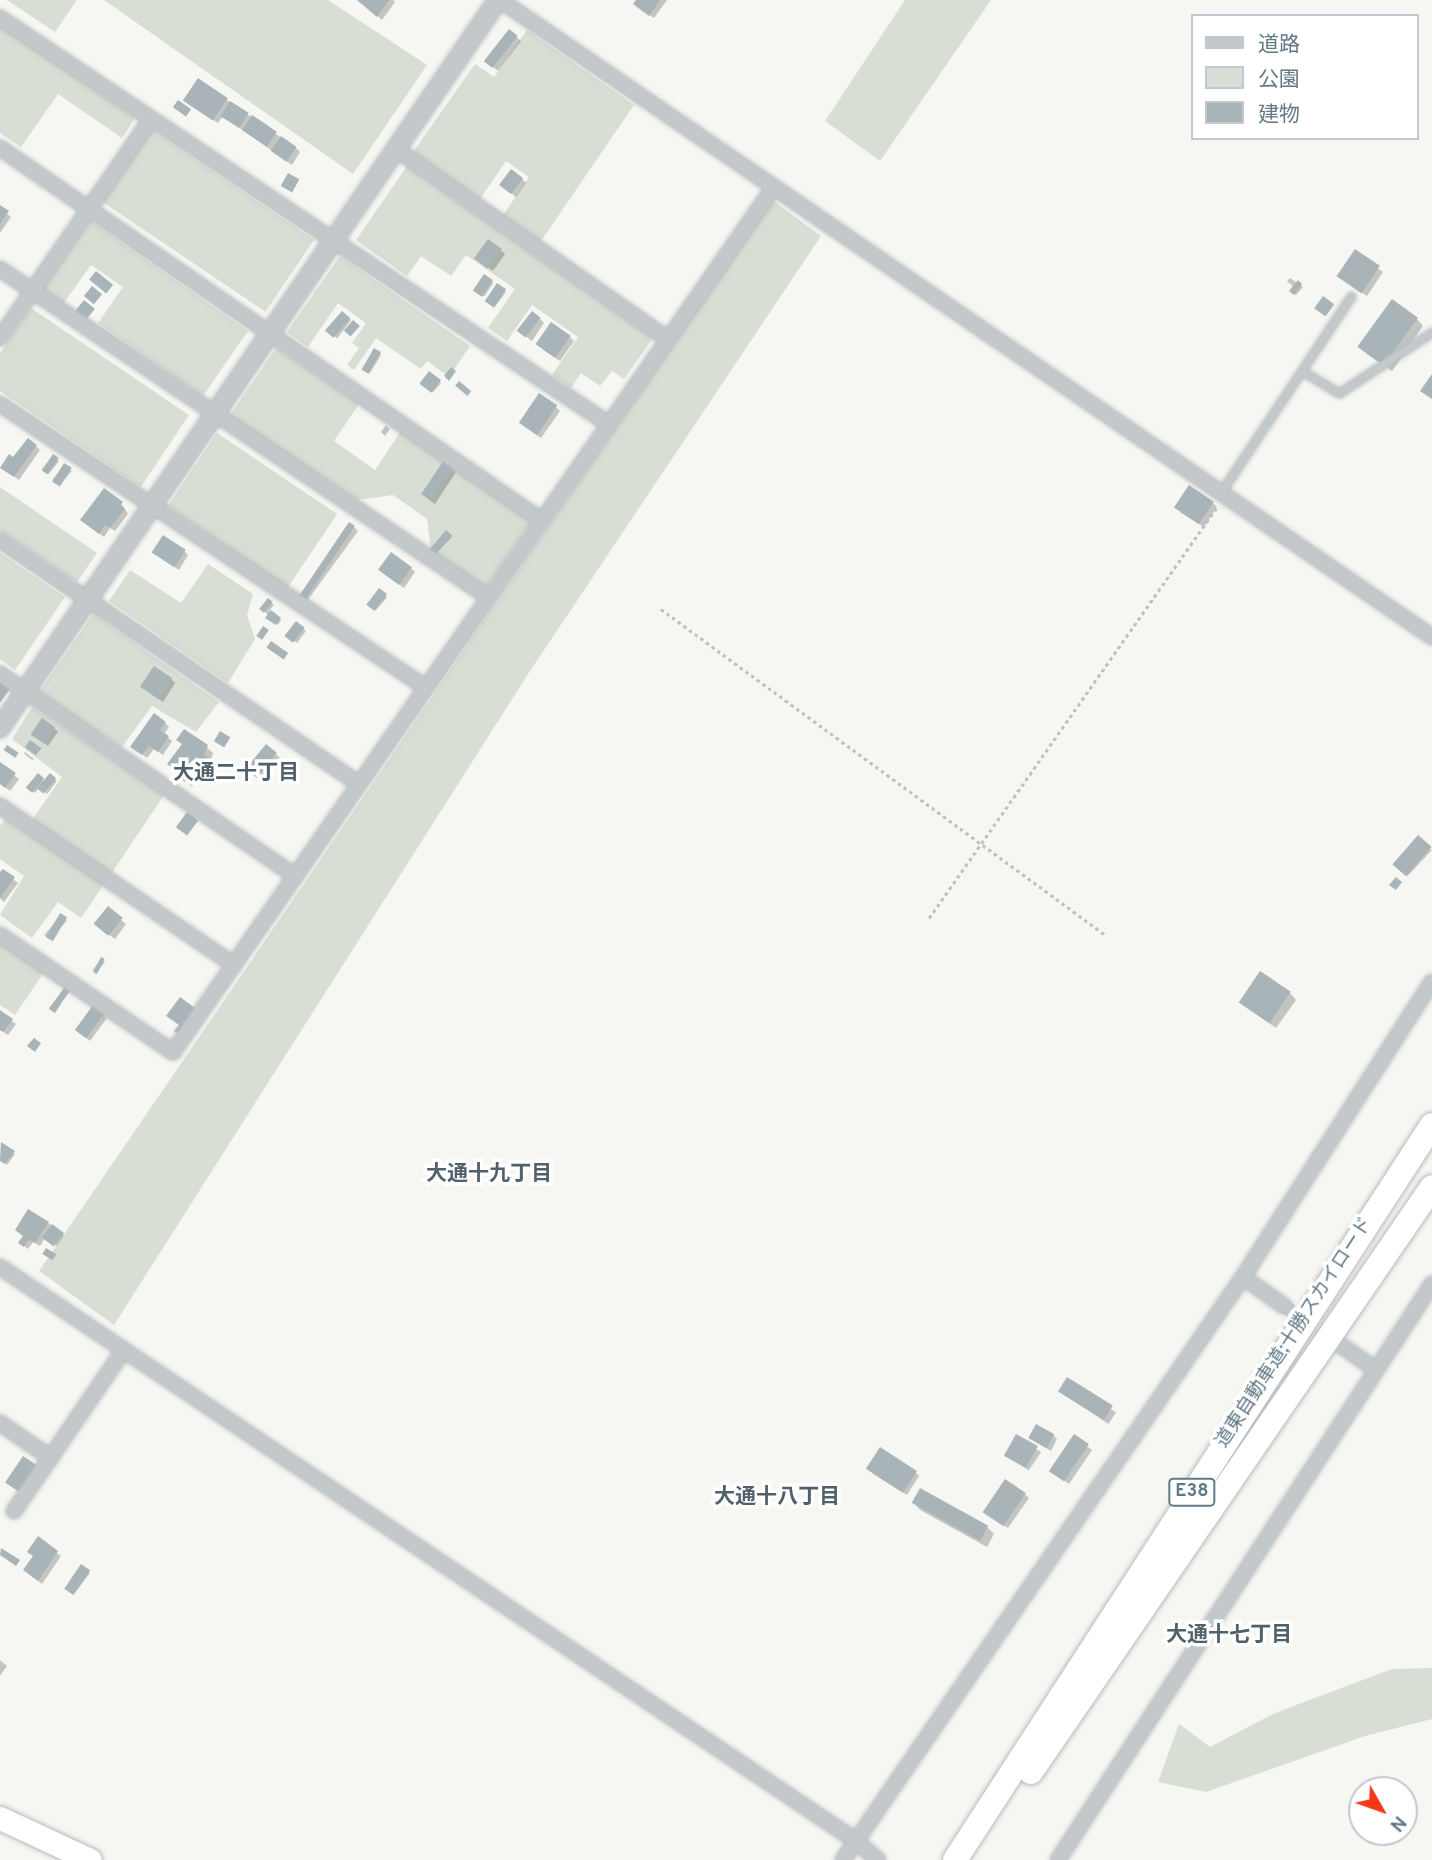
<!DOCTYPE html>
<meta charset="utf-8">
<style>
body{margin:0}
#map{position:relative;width:1432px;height:1860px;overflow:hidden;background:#f6f6f2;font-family:Overpass,"Noto Sans JP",sans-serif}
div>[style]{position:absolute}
.green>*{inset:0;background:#d8ded3;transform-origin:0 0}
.shadow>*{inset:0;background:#0003;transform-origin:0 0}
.building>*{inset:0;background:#a9b4b8;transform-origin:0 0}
.minor-tunnel>*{height:14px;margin-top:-7px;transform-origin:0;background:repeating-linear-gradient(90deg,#cad0d2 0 14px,transparent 0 21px)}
.path>*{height:2.5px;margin-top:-1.25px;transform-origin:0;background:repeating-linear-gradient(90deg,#bec1c3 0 3.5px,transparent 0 7px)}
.roads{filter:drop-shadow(0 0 2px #b7bbbe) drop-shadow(0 0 2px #b7bbbe)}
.service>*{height:7px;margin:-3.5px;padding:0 3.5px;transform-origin:3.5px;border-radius:3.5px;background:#c3c8cb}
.minor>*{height:14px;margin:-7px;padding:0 7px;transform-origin:7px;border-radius:7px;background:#c3c8cb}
.tertiary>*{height:18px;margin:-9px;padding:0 9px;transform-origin:9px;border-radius:9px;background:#c3c8cb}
.trunk>*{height:23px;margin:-11.5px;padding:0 11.5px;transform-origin:11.5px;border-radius:11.5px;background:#fff}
.motorway>*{height:24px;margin:-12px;padding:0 12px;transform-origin:12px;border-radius:12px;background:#fff}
span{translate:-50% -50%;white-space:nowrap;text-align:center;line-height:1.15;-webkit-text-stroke:7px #fff;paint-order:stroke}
.shield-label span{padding:2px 5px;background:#fff;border:2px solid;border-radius:5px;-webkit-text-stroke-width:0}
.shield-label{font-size:18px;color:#627986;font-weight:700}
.street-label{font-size:19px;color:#627986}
.neighbourhood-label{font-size:21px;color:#51616a;font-weight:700}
.legend{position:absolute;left:1191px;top:14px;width:228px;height:126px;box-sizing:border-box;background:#fff;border:2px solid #c0c9cf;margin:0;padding:9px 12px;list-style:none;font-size:21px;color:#627986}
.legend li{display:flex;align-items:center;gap:14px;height:35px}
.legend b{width:35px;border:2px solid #c0c9cf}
.north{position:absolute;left:1348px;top:1776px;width:70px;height:70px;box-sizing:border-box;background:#fff;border:2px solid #c0c9cf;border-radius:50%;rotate:130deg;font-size:19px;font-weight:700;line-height:28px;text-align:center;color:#627986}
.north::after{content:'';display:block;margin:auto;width:24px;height:32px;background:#f13817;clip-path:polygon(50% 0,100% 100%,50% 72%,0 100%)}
</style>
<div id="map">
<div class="green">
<div style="clip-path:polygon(7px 0,77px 0,55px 32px)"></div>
<div style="clip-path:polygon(104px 0,328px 0,427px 65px,353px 174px)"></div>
<div style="clip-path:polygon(905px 0,991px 0,880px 161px,825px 121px)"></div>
<div style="clip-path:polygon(0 25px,135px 118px,122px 138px,58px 94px,21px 147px,0 133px)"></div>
<div style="clip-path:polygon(527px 30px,634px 105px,539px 244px,502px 217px,529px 177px,506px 161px,480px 199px,413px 152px,475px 64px,494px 77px)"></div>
<div style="left:150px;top:129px;width:198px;height:87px;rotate:34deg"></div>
<div style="clip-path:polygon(407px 166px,653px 338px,624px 379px,612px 371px,600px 386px,581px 373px,571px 388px,552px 375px,578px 337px,532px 305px,507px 341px,488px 328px,515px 289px,466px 255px,451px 276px,421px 256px,407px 276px,356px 240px)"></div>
<div style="clip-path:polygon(772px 200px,821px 236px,528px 674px,114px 1325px,39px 1271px)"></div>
<div style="clip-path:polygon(90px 221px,248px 331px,203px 396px,98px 323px,123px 287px,91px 265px,63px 304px,42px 290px)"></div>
<div style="clip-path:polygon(340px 256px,470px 346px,449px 377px,427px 361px,421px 369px,376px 338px,354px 370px,347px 365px,359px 348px,352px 343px,366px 323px,338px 303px,308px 347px,287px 332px)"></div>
<div style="clip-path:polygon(31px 308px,189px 415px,141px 487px,0 391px,0 353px)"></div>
<div style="clip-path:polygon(276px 348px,359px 404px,334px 441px,375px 470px,401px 431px,531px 522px,484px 589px,431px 551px,427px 519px,393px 495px,358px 500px,230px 415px)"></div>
<div style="left:217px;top:433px;width:145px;height:88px;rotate:34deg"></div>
<div style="clip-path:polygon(0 487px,97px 553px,77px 582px,0 530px)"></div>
<div style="clip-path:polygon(0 553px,65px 597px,15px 670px,0 659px)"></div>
<div style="clip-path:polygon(208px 564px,253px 594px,247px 615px,255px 639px,228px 683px,109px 601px,130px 570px,181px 603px)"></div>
<div style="clip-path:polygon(93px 614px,219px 702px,196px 732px,152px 706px,122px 747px,38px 694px)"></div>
<div style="clip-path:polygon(32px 707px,164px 795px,111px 874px,32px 820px,62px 777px,12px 739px)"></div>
<div style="clip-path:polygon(5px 819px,104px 884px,81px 918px,58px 902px,32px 938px,0 915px,24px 876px,0 859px,0 826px)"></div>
<div style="clip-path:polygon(0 942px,44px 972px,15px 1015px,0 1005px)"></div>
<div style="clip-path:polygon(1432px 1668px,1432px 1719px,1365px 1736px,1206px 1792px,1158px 1782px,1179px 1724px,1210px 1747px,1275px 1713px,1392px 1669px)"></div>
</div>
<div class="shadow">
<div style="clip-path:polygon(360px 0,393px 0,395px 2px,382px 20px)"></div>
<div style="clip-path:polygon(638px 0,667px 0,654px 18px,639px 8px)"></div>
<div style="clip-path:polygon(509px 31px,521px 41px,498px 71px,491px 65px)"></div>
<div style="clip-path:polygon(198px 80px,296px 148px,300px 152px,292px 165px,223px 116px,218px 123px,189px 104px)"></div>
<div style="clip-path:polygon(522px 179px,526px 183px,516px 197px,506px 189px)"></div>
<div style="clip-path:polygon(0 208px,11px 217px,0 233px)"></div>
<div style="clip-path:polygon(501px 250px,505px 254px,493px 271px,480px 262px)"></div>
<div style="clip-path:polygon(1356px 252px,1383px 272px,1367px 296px,1343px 280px)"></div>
<div style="left:484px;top:277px;width:11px;height:16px;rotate:34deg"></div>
<div style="clip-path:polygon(1290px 278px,1303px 287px,1296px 295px,1291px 291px,1294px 287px,1287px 281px)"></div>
<div style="left:498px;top:286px;width:10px;height:19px;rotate:37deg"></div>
<div style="left:343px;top:314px;width:10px;height:23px;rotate:37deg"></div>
<div style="clip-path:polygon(540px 319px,544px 323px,532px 341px,524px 335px)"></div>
<div style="clip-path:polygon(1417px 319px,1423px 326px,1392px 371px,1367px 354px)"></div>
<div style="clip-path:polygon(570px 337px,574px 341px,560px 361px,542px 349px)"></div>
<div style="clip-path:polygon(375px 350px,381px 355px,370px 373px,365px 370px)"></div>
<div style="left:430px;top:373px;width:15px;height:13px;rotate:42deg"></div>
<div style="clip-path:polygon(556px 407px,560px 411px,541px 438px,521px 423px)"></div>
<div style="clip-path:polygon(386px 425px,390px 429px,385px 436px,381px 432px)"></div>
<div style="clip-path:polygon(36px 446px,40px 450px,19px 480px,2px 468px)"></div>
<div style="left:53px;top:456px;width:8px;height:17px;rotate:40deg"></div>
<div style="left:65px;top:465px;width:9px;height:20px;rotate:41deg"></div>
<div style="clip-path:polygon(452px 468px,456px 472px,435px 504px,428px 499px)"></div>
<div style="clip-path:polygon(121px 503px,128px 514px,115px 531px,110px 528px,104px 537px,86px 524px)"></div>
<div style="clip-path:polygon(1213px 503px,1217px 507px,1204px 527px,1180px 512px)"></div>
<div style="clip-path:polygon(354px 527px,358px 531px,307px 601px,300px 594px)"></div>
<div style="left:447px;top:532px;width:7px;height:26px;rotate:45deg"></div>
<div style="clip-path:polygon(184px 551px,188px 555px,179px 570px,158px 556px)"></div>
<div style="clip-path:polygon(411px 568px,415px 572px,404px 588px,384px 574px)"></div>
<div style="left:379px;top:590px;width:11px;height:18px;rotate:41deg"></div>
<div style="clip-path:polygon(268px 601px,274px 605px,269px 611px,281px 620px,278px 625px,262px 609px)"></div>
<div style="clip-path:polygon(296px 623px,306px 631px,297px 643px,288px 636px)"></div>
<div style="clip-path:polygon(171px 679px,175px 683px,163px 702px,147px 691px)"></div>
<div style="clip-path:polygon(165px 723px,169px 727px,164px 734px,172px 741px,163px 755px,154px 749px,147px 758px,137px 750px)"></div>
<div style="clip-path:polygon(54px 728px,58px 732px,48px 746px,37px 738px)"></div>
<div style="clip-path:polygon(206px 747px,213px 753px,211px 761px,218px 769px,211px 778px,203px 772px,192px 787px,169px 764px)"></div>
<div style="left:25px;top:752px;width:11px;height:2px;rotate:38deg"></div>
<div style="clip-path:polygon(276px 754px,280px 758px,262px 781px,253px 774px)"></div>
<div style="clip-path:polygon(0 764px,19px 779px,10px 791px,0 783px)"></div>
<div style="clip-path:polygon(38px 775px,46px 782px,50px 775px,57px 781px,47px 794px,39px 788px,35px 793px,29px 788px)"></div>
<div style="left:1418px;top:837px;width:19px;height:36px;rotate:43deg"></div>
<div style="clip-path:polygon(3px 871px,18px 883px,4px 902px,0 898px,0 875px)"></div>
<div style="clip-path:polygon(108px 909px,126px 924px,115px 939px,100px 928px)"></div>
<div style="left:61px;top:915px;width:8px;height:26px;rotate:40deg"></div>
<div style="left:101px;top:959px;width:5px;height:14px;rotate:37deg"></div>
<div style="left:66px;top:987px;width:6px;height:27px;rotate:39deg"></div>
<div style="clip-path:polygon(1290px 993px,1296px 1000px,1276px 1028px,1247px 1008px)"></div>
<div style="clip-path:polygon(0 1012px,16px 1024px,8px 1035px,0 1030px)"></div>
<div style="clip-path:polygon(103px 1014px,107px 1018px,90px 1041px,81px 1034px)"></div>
<div style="clip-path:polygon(2px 1144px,15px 1154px,7px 1165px,0 1159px)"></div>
<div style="clip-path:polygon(48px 1223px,64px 1235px,57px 1246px,45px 1238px,40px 1246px,33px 1242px,28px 1249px,21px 1243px,25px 1236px)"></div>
<div style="left:1068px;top:1380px;width:58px;height:14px;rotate:34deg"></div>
<div style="clip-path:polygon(1053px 1435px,1057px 1439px,1051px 1451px,1030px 1438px)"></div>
<div style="left:1017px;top:1436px;width:29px;height:22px;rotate:34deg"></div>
<div style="clip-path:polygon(1074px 1437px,1092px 1450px,1069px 1484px,1055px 1475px)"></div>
<div style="clip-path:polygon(915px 1472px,919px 1476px,907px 1495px,872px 1473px)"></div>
<div style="clip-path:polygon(921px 1490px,987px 1527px,994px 1534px,987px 1547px,920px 1510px,914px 1503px)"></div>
<div style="clip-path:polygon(1025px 1494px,1029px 1498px,1008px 1528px,989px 1515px)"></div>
<div style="clip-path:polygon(38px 1539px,61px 1556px,42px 1584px,29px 1574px)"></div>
<div style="left:82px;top:1567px;width:10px;height:27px;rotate:37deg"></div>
<div style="clip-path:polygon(0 1660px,7px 1666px,0 1676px)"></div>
</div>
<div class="building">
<div style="clip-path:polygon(357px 0,389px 0,377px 17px)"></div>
<div style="clip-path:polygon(636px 0,660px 0,649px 16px,633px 4px)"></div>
<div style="left:509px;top:29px;width:11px;height:41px;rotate:38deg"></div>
<div style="left:198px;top:78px;width:36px;height:27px;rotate:34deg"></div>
<div style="left:178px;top:100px;width:16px;height:9px;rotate:35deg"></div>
<div style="left:230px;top:101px;width:22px;height:18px;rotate:32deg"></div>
<div style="left:252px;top:115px;width:30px;height:18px;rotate:34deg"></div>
<div style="left:281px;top:136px;width:19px;height:18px;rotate:35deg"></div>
<div style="left:511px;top:169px;width:15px;height:20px;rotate:37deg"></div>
<div style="left:288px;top:173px;width:13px;height:15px;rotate:29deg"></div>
<div style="clip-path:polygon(0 205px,9px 211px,0 224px)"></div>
<div style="left:488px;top:239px;width:17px;height:24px;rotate:36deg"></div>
<div style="left:1355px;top:249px;width:30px;height:33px;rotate:34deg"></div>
<div style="left:96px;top:271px;width:22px;height:11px;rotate:39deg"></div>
<div style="left:484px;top:274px;width:11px;height:20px;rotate:34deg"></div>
<div style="clip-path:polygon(1298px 280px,1302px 284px,1294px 295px,1289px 291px)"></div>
<div style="left:497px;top:283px;width:11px;height:22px;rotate:34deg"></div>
<div style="left:92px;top:286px;width:13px;height:13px;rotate:39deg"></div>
<div style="left:1323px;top:296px;width:14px;height:15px;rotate:36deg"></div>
<div style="left:1392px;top:299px;width:32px;height:59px;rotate:36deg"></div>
<div style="left:84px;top:300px;width:14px;height:14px;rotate:39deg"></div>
<div style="left:342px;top:311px;width:11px;height:26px;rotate:41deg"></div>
<div style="left:532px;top:311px;width:11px;height:25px;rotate:38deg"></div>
<div style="left:353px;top:320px;width:9px;height:14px;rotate:41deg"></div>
<div style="left:551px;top:322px;width:24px;height:27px;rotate:35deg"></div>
<div style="left:374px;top:348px;width:8px;height:25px;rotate:30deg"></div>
<div style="clip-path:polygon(451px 367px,456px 371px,449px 381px,444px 376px)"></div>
<div style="left:429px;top:371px;width:15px;height:16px;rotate:37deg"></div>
<div style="clip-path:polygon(1432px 374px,1432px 399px,1420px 391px)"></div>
<div style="left:459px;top:381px;width:16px;height:6px;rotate:40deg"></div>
<div style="left:539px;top:393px;width:22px;height:36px;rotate:34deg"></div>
<div style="clip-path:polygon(28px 438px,37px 445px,14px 477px,0 468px,9px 454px,13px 457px)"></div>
<div style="left:53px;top:454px;width:7px;height:20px;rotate:34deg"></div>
<div style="left:444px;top:460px;width:11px;height:41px;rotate:34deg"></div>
<div style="left:64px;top:463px;width:9px;height:22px;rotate:32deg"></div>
<div style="left:1189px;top:485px;width:30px;height:27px;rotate:34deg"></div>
<div style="clip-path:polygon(104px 488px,123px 502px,120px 505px,125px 509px,110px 528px,105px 525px,99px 534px,80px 520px)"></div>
<div style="left:349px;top:522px;width:7px;height:89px;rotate:34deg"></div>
<div style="left:446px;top:530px;width:8px;height:28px;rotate:40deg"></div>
<div style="left:163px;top:535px;width:27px;height:21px;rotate:33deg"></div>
<div style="left:391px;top:552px;width:26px;height:22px;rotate:36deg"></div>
<div style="left:379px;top:588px;width:10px;height:21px;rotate:37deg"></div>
<div style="left:268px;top:598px;width:6px;height:14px;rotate:39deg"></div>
<div style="clip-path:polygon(271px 610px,281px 618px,276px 625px,265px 618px)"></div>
<div style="left:296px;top:621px;width:11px;height:19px;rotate:38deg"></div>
<div style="left:263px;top:626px;width:7px;height:12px;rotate:34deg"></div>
<div style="left:271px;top:641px;width:21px;height:8px;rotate:35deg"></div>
<div style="left:154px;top:666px;width:22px;height:25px;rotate:34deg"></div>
<div style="clip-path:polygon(0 682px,10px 689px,0 703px)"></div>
<div style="clip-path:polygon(154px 713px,166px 722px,160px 730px,169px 736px,158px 752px,149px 746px,142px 755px,130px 747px)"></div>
<div style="left:42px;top:718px;width:16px;height:20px;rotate:35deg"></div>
<div style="clip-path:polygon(184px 729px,208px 745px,204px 755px,213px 761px,204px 773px,196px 767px,185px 782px,178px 777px,181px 774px,167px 764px,182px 744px,176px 740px)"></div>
<div style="left:220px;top:731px;width:12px;height:12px;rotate:31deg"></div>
<div style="left:30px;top:740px;width:14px;height:9px;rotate:36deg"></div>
<div style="left:266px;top:744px;width:14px;height:32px;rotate:39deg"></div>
<div style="left:7px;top:745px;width:14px;height:6px;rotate:34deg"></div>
<div style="clip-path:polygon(0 762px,16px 773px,5px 788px,0 784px)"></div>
<div style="left:38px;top:773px;width:8px;height:19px;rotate:40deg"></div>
<div style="left:50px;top:773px;width:8px;height:20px;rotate:40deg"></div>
<div style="left:187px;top:812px;width:14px;height:19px;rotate:36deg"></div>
<div style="left:1418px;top:835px;width:18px;height:39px;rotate:41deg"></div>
<div style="clip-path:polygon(3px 869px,15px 877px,0 898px,0 872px)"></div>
<div style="clip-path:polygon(1396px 877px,1402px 882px,1396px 890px,1389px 885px)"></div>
<div style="left:108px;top:906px;width:19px;height:23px;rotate:39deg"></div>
<div style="left:60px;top:913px;width:8px;height:28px;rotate:30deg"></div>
<div style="left:101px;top:957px;width:4px;height:17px;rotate:27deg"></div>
<div style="left:1260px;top:971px;width:37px;height:38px;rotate:34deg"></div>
<div style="clip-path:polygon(66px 985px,71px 988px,55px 1013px,49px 1009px)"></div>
<div style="clip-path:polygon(180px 997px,199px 1011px,181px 1036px,174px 1031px,179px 1025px,166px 1016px)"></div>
<div style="left:93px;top:1005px;width:14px;height:31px;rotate:36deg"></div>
<div style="clip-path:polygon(0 1010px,13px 1019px,3px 1032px,0 1030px)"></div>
<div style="clip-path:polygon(34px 1038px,41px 1043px,35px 1052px,27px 1046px)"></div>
<div style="clip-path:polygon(1px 1142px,15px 1151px,5px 1164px,0 1161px)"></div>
<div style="clip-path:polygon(28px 1209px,49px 1222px,35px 1243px,29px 1239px,24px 1247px,18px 1243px,23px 1236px,15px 1230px)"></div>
<div style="left:52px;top:1224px;width:15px;height:17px;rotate:37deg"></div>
<div style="left:46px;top:1248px;width:12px;height:7px;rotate:31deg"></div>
<div style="left:1067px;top:1377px;width:54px;height:17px;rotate:32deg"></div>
<div style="left:1036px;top:1424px;width:21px;height:16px;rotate:29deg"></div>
<div style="left:1016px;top:1434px;width:25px;height:25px;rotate:29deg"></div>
<div style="left:1074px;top:1434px;width:18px;height:45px;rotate:34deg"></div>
<div style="left:880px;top:1447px;width:44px;height:26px;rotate:33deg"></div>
<div style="left:23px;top:1456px;width:22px;height:32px;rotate:34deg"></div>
<div style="left:1005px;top:1479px;width:25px;height:40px;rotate:34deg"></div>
<div style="left:920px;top:1488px;width:78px;height:17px;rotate:29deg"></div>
<div style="clip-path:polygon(38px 1536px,58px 1551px,38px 1581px,23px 1570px,33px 1556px,27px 1552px)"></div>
<div style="clip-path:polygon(1px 1548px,20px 1560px,16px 1566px,0 1555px)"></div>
<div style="left:81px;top:1564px;width:11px;height:30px;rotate:34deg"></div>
</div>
<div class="minor-tunnel">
<div style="left:1284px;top:1306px;width:62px;rotate:34.5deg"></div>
</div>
<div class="path">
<div style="left:661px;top:609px;width:553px;rotate:36.25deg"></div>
<div style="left:929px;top:918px;width:502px;rotate:-54.98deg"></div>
</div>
<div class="roads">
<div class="service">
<div style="left:1302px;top:371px;width:43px;rotate:30.7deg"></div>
<div style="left:1339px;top:393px;width:111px;rotate:-33.3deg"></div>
<div style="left:1221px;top:492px;width:235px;rotate:-56.4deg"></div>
</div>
<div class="minor">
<div style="left:500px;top:0;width:1129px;rotate:34.35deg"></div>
<div style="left:0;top:18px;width:730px;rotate:33.71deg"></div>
<div style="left:0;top:148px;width:657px;rotate:34.51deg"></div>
<div style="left:396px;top:149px;width:331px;rotate:35deg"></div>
<div style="left:0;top:269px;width:588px;rotate:33.91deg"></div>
<div style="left:0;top:338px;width:266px;rotate:-55.4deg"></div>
<div style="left:0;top:404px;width:511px;rotate:33.66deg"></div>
<div style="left:0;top:540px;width:434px;rotate:34.2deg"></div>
<div style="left:0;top:674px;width:358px;rotate:34.4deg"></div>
<div style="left:0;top:806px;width:283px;rotate:34.2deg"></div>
<div style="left:0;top:935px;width:209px;rotate:34.1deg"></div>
<div style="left:173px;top:1052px;width:1053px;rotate:-55.21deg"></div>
<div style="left:0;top:1267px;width:1031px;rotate:33.84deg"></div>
<div style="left:856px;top:1841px;width:29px;rotate:41deg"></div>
<div style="left:1243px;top:1277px;width:50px;rotate:35.3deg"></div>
<div style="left:1342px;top:1346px;width:40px;rotate:34.9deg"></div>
<div style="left:0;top:1423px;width:62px;rotate:34.5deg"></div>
<div style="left:14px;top:1511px;width:195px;rotate:-55.7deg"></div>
<div style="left:843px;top:1860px;width:707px;rotate:-55.55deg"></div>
<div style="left:1243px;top:1277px;width:350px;rotate:-57.4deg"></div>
<div style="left:1058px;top:1860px;width:687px;rotate:-57deg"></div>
</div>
<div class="tertiary">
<div style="left:0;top:728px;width:882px;rotate:-55.63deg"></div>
</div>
<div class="trunk">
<div style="left:0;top:1818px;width:99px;rotate:25deg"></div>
</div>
<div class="motorway">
<div style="left:1031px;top:1772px;width:709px;rotate:-55.57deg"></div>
<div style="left:955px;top:1860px;width:876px;rotate:-57.02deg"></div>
</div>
</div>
<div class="shield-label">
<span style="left:1192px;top:1492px">E38</span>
</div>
<div class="street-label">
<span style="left:1295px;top:1333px;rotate:-57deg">道東自動車道;十勝スカイロード</span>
</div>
<div class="neighbourhood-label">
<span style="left:236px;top:774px">大通二十丁目</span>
<span style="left:489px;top:1175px">大通十九丁目</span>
<span style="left:777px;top:1498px">大通十八丁目</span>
<span style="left:1229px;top:1636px">大通十七丁目</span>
</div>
<ul class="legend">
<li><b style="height:9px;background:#c3c8cb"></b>道路</li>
<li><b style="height:19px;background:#d8ded3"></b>公園</li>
<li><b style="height:19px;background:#a9b4b8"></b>建物</li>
</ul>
<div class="north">N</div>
</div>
